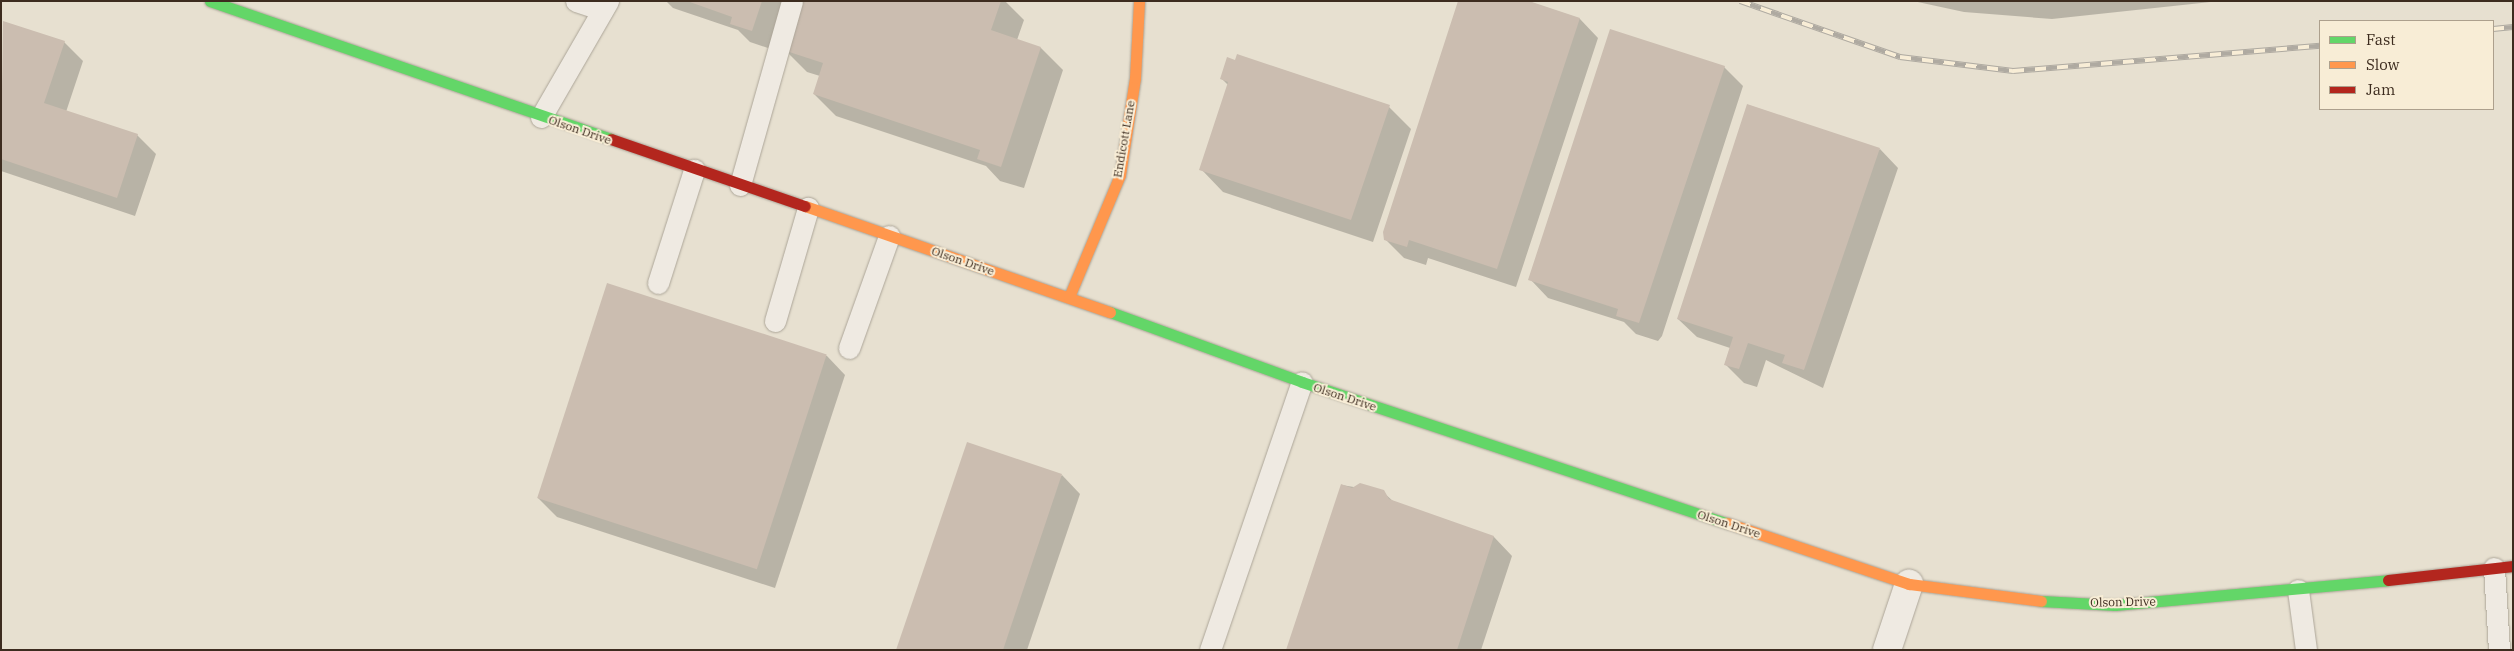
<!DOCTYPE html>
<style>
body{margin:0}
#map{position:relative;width:2514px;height:651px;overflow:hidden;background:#e7e0d0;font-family:"IBM Plex Serif",serif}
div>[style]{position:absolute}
.shadow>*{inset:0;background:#0003}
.building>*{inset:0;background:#cbbdb0;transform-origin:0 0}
.roads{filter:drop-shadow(0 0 1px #aca598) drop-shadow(0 0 1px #aca598)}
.lane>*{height:21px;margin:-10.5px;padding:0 10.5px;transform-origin:10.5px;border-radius:10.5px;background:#efeae2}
.street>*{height:28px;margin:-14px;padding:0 14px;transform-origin:14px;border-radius:14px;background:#efeae2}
.fast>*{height:11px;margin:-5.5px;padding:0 5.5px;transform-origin:5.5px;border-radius:5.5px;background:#63d668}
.slow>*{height:11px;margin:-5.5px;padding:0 5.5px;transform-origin:5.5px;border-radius:5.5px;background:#ff974d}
.jam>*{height:11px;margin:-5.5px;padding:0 5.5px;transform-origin:5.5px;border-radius:5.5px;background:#b3261e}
.rail>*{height:5.5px;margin-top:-2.75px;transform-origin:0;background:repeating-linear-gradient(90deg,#f8edd6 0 11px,#afaaa1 0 22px);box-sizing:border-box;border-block:1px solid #afaaa1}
span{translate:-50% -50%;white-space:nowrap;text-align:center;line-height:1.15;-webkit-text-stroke:4px #f8edd6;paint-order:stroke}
.street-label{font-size:12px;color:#3d2c1f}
.frame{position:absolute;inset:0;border:2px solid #3d2c1f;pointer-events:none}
.legend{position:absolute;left:2319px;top:20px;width:175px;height:90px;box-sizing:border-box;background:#f8edd6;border:1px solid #ada08d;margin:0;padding:6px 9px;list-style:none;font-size:15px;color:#3d2c1f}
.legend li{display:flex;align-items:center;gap:10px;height:25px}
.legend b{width:25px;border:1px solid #ada08d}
</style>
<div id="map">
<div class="shadow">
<div style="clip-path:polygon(666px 1px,787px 1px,771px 49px,750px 42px,738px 30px,673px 8px)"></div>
<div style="clip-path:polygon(801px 1px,1005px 1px,1024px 20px,1017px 40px,1041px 48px,1063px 70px,1024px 188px,1000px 181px,986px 166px,836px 116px,814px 94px,820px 76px,807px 72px,785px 50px)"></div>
<div style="clip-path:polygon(1525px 1px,1580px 19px,1598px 38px,1516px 287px,1428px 258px,1426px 265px,1404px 258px,1385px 239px)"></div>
<div style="clip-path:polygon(1913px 1px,2220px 1px,2052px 19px,1964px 12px)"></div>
<div style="clip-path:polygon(4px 22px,64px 42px,83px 61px,66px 112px,137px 135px,156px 154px,135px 216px,1px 171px)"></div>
<div style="clip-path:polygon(1724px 67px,1743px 86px,1662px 336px,1658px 341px,1636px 334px,1624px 322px,1548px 298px,1530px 279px)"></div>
<div style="clip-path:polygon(1221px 78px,1389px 107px,1411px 129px,1373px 242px,1223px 192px,1201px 169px,1229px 86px)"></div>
<div style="clip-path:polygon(1880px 149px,1898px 168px,1823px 388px,1766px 360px,1757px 387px,1744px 383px,1725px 364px,1730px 348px,1697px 337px,1678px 319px)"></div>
<div style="clip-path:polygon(608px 285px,827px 356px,845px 375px,775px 588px,557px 517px,538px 498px)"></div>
<div style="clip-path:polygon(1062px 475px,1080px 494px,1027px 650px,898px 650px)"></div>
<div style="clip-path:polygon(1342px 485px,1383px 492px,1395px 503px,1494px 537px,1512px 556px,1481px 650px,1287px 650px)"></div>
</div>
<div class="building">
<div style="clip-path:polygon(687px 1px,762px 1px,752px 31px,730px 24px,732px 17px)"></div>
<div style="clip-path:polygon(800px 1px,1001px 1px,991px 30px,1041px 47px,1001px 167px,977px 159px,980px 150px,813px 94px,823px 63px,783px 50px)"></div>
<div style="clip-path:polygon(1458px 1px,1529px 1px,1580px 18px,1497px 269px,1409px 240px,1407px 247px,1384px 240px,1383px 232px)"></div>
<div style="clip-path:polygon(3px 21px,65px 41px,44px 103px,138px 134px,117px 198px,1px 159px)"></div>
<div style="clip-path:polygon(1610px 29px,1725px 66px,1639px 323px,1616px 316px,1618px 309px,1528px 280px)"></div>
<div style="clip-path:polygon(1237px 54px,1390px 105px,1351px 220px,1199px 170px,1228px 82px,1220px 79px,1227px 57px,1235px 60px)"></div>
<div style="clip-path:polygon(1747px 104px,1880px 148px,1804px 370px,1782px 363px,1785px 355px,1748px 343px,1739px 369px,1724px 365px,1733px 337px,1677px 319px)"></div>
<div style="left:607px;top:283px;width:231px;height:226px;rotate:18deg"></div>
<div style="clip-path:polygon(967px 442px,1062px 474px,1003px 650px,896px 650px)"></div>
<div style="clip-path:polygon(1360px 483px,1384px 490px,1389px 499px,1494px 536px,1457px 650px,1286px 650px,1341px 484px,1352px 488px)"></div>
</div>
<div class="roads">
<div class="lane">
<div style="left:576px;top:1px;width:28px;rotate:18deg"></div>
<div style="left:541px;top:117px;width:134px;rotate:-60deg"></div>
<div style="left:740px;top:185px;width:191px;rotate:-74.2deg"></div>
<div style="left:658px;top:283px;width:119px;rotate:-72.3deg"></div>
<div style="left:775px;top:321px;width:118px;rotate:-73.7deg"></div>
<div style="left:849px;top:348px;width:119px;rotate:-70.3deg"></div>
<div style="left:2494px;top:568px;width:82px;rotate:86.5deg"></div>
<div style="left:2298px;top:590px;width:61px;rotate:82.4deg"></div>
<div style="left:1210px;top:650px;width:283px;rotate:-71.1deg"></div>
</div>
<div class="street">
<div style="left:1887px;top:650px;width:70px;rotate:-71.6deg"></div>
</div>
<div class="fast">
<div style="left:210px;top:1px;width:424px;rotate:19deg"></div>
<div style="left:1110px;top:312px;width:204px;rotate:20deg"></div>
<div style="left:1302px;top:382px;width:448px;rotate:18.4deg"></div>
<div style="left:2041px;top:601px;width:74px;rotate:3.1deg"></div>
<div style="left:2115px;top:605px;width:274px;rotate:-5.2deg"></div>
</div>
<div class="slow">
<div style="left:805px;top:206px;width:323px;rotate:19.2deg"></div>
<div style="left:1069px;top:297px;width:132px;rotate:-67.3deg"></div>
<div style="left:1120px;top:175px;width:98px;rotate:-81.2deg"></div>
<div style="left:1135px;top:78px;width:77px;rotate:-87deg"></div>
<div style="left:1727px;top:523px;width:192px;rotate:18.5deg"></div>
<div style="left:1909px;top:584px;width:133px;rotate:7.3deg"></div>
</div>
<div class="jam">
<div style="left:611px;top:139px;width:205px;rotate:19.1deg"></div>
<div style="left:2388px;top:580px;width:126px;rotate:-6.4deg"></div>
</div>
</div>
<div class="rail">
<div style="left:1740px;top:1px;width:170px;rotate:19.3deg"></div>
<div style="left:1900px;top:57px;width:114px;rotate:7.1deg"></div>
<div style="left:2013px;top:71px;width:308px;rotate:-4.7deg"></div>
<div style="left:2493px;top:29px;width:20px;rotate:-6deg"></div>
</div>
<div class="street-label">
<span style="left:580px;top:130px;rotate:19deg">Olson Drive</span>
<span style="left:1124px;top:139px;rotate:-80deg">Endicott Lane</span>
<span style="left:963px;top:261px;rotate:19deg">Olson Drive</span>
<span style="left:1345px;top:397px;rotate:18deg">Olson Drive</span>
<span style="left:1729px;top:524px;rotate:18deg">Olson Drive</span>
<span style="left:2123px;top:602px;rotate:-1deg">Olson Drive</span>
</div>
<div class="frame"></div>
<ul class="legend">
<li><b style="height:6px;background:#63d668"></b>Fast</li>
<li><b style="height:6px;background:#ff974d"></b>Slow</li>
<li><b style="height:6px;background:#b3261e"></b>Jam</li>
</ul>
</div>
